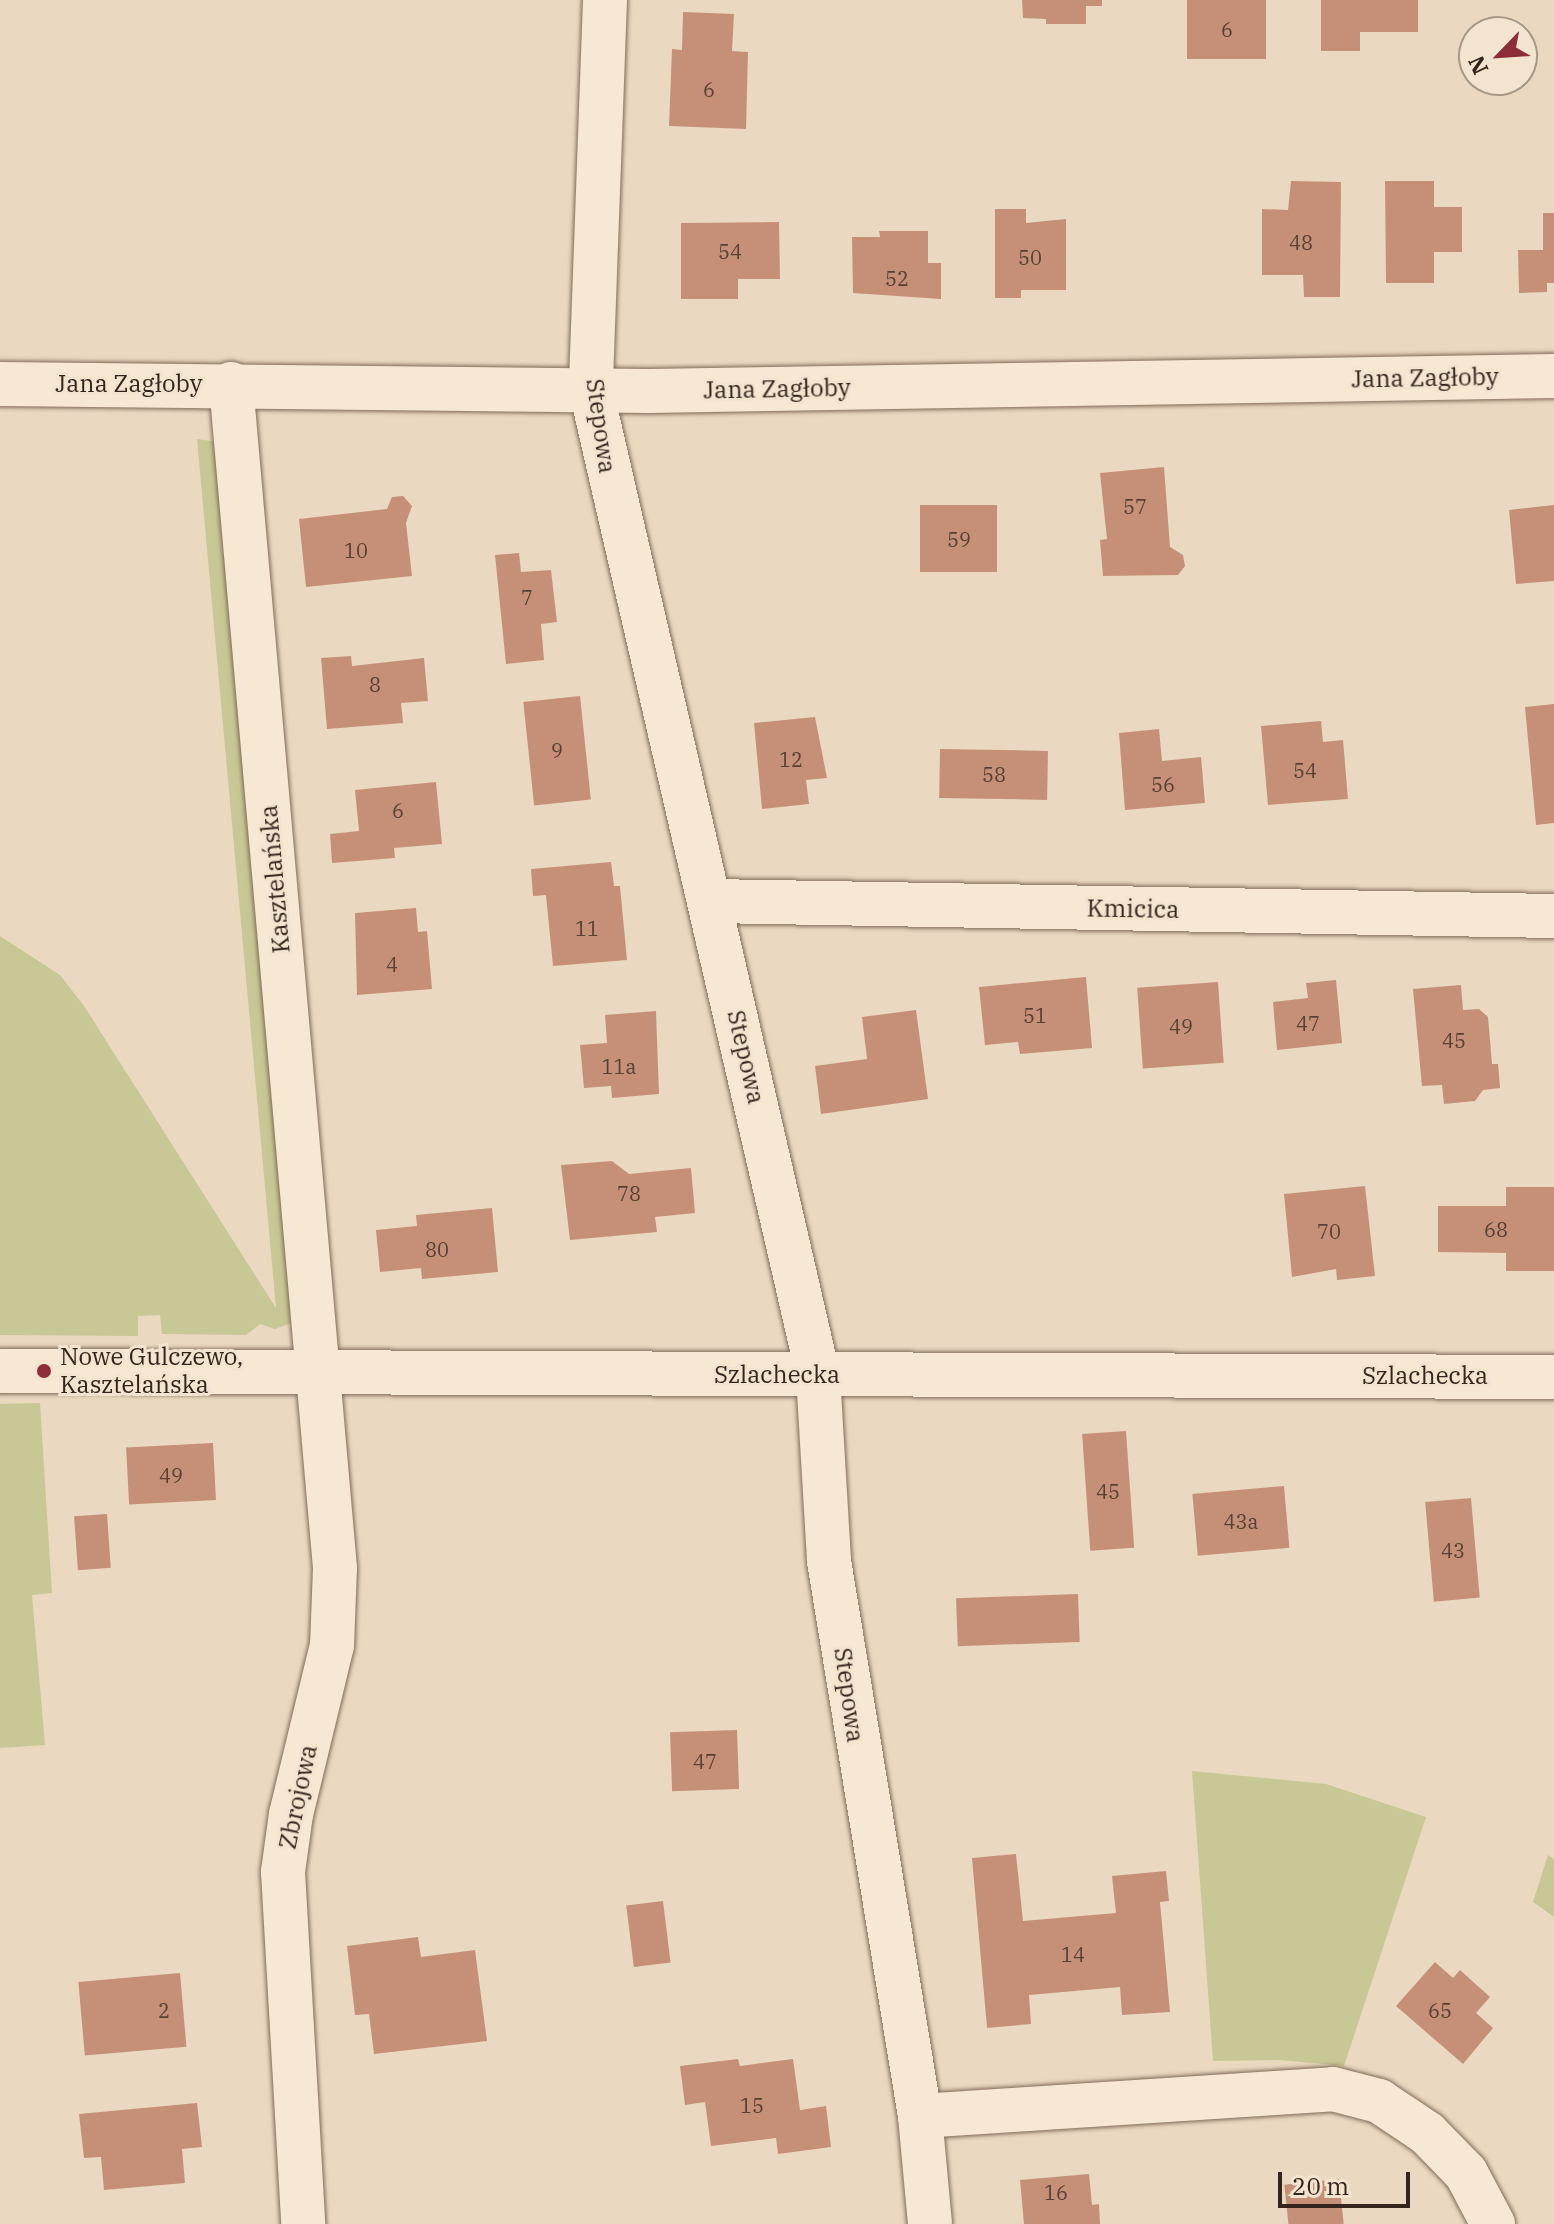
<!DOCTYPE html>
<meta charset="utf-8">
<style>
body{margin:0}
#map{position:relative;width:1554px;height:2224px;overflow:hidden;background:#ead9c0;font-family:"IBM Plex Serif",serif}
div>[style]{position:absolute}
.green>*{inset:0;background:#c7c895}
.building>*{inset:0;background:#c69078;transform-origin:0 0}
.roads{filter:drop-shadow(0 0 2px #826b59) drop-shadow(0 0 2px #826b59)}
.minor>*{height:44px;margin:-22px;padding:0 22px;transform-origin:22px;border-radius:22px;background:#f6e8d3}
.dots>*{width:22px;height:22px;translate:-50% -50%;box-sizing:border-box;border:4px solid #f3e4cf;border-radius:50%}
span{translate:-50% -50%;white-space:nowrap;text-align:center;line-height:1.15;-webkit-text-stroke:6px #f3e4cf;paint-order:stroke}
.number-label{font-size:20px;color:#584034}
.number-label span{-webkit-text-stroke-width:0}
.street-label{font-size:24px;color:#33251d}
.poi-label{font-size:24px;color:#33251d}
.left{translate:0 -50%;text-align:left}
.north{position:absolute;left:1458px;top:16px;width:80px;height:80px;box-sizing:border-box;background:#f3e4cf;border:2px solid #a69888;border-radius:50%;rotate:245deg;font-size:22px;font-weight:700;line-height:32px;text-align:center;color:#33251d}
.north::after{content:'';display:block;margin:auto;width:28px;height:36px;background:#8d2d39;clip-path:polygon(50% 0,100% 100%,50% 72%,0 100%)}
.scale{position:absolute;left:1278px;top:2172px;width:132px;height:36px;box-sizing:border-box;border:4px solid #33251d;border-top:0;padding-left:10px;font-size:24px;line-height:28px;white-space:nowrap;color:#33251d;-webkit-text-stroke:6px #f3e4cf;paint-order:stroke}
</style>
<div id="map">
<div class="green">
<div style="clip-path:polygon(197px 439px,218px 442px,294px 1322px,275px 1329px,260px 1324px,246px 1335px,162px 1334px,160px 1315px,138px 1316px,138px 1336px,0 1335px,0 936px,60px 975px,84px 1006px,276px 1308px)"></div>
<div style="clip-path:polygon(40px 1403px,52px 1593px,32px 1595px,45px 1745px,0 1748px,0 1404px)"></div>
<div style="clip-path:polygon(1192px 1771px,1326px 1784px,1426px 1817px,1344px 2066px,1280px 2060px,1213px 2061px)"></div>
<div style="clip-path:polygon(1548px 1855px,1554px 1859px,1554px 1917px,1533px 1902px)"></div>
</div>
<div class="building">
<div style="clip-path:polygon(1022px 0,1102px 0,1102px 6px,1086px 6px,1086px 24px,1046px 24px,1046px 19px,1023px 18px)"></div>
<div style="left:1187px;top:0;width:79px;height:59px"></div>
<div style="clip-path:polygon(1321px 0,1418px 0,1418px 32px,1360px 32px,1360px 51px,1321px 51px)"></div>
<div style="clip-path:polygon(683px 12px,734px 14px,732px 51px,748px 52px,746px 129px,669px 126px,672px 49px,682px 50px)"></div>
<div style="clip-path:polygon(1291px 181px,1341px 182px,1340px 297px,1304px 297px,1303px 275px,1262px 275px,1262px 209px,1288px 210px)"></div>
<div style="clip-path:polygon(1385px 181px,1434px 181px,1434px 207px,1462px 207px,1462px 252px,1434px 252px,1434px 283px,1386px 283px)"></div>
<div style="clip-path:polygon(995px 209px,1026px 209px,1026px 223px,1066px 219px,1066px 290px,1021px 290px,1021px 298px,995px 298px)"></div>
<div style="clip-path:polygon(1543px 213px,1554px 213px,1554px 283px,1547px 283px,1547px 292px,1519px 293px,1518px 250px,1543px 250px)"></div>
<div style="clip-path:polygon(779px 222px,780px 279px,738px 279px,738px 299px,681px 299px,681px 223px)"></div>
<div style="clip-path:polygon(879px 231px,928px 231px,928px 263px,941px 263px,941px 299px,853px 293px,852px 237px,880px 237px)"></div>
<div style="clip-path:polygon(1164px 467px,1170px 547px,1183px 555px,1185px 566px,1178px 575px,1103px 576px,1100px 540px,1107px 539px,1100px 473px)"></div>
<div style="clip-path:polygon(403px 496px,412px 506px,406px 523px,412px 576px,306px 587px,299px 519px,387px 509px,392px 497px)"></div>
<div style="left:997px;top:505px;width:67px;height:77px;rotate:90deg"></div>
<div style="clip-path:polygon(1554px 505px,1554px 581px,1516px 584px,1509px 510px)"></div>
<div style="clip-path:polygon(519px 553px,521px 572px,551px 570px,557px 622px,541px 624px,544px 660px,506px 664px,495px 555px)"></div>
<div style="clip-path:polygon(351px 656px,352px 666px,424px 658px,428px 701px,401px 703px,403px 723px,327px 729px,321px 658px)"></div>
<div style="left:580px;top:696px;width:104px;height:57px;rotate:84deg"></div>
<div style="clip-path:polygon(1554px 704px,1554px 823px,1536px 825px,1525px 707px)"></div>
<div style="clip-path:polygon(815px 717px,827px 778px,806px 780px,809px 804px,762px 809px,754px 723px)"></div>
<div style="clip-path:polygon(1321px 721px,1323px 742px,1343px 740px,1348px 799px,1268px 805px,1261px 726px)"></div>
<div style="clip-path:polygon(1159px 729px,1162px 761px,1201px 757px,1205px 803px,1125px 810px,1119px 733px)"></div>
<div style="left:940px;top:749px;width:108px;height:49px;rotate:1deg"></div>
<div style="clip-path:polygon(436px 782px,442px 844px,394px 848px,395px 858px,332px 863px,330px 834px,359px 831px,355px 790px)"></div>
<div style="clip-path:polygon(611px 862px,614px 886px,620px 886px,627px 960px,553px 966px,546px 895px,533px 896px,531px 869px)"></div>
<div style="clip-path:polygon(416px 908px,418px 932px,427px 931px,432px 989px,357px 995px,355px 913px)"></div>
<div style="clip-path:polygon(1086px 977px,1092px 1048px,1020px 1054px,1018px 1042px,985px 1045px,979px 987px)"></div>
<div style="clip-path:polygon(1336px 980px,1342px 1043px,1277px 1050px,1273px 1002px,1308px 998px,1306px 983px)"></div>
<div style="left:1218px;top:982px;width:81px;height:81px;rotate:86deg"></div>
<div style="clip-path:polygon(1461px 985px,1463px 1010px,1479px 1009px,1488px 1017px,1492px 1064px,1498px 1064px,1500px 1088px,1483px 1090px,1475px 1101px,1444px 1104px,1442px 1085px,1422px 1086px,1413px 989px)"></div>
<div style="clip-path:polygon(916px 1010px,928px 1099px,821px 1114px,815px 1066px,867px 1059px,862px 1017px)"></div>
<div style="clip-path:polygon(656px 1011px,659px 1094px,612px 1098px,611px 1086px,584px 1088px,580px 1045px,607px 1043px,605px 1015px)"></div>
<div style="clip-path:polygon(612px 1161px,629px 1174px,691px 1168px,695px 1213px,655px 1217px,657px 1232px,570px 1240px,561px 1165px)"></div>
<div style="clip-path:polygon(1365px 1186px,1375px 1276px,1337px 1280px,1336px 1269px,1292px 1277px,1284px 1194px)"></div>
<div style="clip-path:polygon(1506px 1187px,1554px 1187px,1554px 1271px,1506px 1271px,1506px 1253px,1438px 1252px,1438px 1206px,1506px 1206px)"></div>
<div style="clip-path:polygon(492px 1208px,498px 1272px,422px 1279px,421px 1268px,380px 1272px,376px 1230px,417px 1226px,416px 1215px)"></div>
<div style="left:1126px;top:1431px;width:117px;height:44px;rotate:86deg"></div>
<div style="left:213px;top:1443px;width:57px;height:87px;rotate:87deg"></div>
<div style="left:1284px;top:1486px;width:62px;height:92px;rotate:85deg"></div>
<div style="left:1471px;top:1498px;width:100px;height:46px;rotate:85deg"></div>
<div style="left:107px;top:1514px;width:54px;height:33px;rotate:86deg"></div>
<div style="left:1078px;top:1594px;width:48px;height:122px;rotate:88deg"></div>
<div style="left:737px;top:1730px;width:59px;height:67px;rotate:88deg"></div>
<div style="clip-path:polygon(1016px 1854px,1023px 1921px,1116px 1913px,1112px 1876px,1166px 1871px,1169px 1901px,1160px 1902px,1170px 2012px,1122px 2015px,1120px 1987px,1029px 1995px,1031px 2024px,987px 2028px,972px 1858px)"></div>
<div style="left:663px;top:1901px;width:62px;height:37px;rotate:83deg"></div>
<div style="clip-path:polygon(418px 1937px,421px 1957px,475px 1950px,487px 2041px,374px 2054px,369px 2014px,355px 2015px,347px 1946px)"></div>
<div style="clip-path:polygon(1435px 1962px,1453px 1978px,1460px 1970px,1490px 1997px,1476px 2013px,1493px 2028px,1463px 2064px,1396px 2006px)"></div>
<div style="left:180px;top:1973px;width:74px;height:102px;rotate:85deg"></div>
<div style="clip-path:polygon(738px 2059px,740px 2066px,793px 2059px,800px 2110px,826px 2106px,831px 2147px,778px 2154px,776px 2138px,711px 2146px,705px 2102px,685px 2105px,680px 2066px)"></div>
<div style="clip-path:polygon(197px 2103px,202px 2147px,182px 2149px,185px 2183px,104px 2190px,101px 2157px,84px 2158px,79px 2114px)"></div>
<div style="clip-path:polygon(1089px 2174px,1092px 2205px,1099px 2204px,1100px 2224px,1024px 2224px,1020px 2180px)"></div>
<div style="left:1339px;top:2179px;width:45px;height:55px;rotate:84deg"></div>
</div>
<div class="roads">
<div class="minor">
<div style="left:605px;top:0;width:390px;rotate:92.1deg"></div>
<div style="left:591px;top:390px;width:1011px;rotate:77.02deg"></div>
<div style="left:818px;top:1375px;width:186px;rotate:86.6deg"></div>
<div style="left:829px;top:1561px;width:562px;rotate:80.69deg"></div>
<div style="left:920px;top:2116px;width:108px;rotate:84.7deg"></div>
<div style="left:0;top:384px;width:649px;rotate:0.62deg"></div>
<div style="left:649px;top:391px;width:905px;rotate:-0.95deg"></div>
<div style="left:231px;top:384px;width:1189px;rotate:84.98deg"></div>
<div style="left:335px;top:1568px;width:77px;rotate:92.2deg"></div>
<div style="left:332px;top:1645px;width:174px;rotate:103.6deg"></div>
<div style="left:291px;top:1814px;width:59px;rotate:97.9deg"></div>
<div style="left:283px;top:1872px;width:353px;rotate:86.7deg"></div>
<div style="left:711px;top:901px;width:843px;rotate:1.02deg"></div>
<div style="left:0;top:1371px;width:1554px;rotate:0.22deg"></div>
<div style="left:920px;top:2116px;width:414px;rotate:-3.7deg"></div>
<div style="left:1333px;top:2089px;width:48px;rotate:14.6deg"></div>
<div style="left:1379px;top:2101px;width:58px;rotate:33.7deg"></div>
<div style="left:1427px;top:2133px;width:56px;rotate:45.7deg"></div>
<div style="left:1466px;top:2173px;width:58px;rotate:62.1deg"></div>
</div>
</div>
<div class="dots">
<div style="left:44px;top:1371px;background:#8d2d39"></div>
</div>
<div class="number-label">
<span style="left:1227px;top:29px">6</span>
<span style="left:709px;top:89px">6</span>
<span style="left:1301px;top:242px">48</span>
<span style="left:730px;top:251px">54</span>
<span style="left:1030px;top:257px">50</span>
<span style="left:897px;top:278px">52</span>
<span style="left:1135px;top:506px">57</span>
<span style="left:959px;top:539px">59</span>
<span style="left:356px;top:550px">10</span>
<span style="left:527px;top:597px">7</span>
<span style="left:375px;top:684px">8</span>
<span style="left:557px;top:750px">9</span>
<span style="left:791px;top:759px">12</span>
<span style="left:1305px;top:770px">54</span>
<span style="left:994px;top:774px">58</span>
<span style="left:1163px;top:784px">56</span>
<span style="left:398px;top:810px">6</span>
<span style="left:587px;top:928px">11</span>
<span style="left:392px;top:964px">4</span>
<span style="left:1035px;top:1015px">51</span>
<span style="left:1308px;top:1023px">47</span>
<span style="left:1181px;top:1026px">49</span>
<span style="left:1454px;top:1040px">45</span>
<span style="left:619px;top:1066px">11a</span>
<span style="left:629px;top:1193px">78</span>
<span style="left:1496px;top:1229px">68</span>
<span style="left:1329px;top:1231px">70</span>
<span style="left:437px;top:1249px">80</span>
<span style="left:171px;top:1475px">49</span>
<span style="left:1108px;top:1491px">45</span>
<span style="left:1241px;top:1521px">43a</span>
<span style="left:1453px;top:1550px">43</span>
<span style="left:705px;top:1761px">47</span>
<span style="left:1073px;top:1954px">14</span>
<span style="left:164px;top:2010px">2</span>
<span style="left:1440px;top:2010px">65</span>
<span style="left:752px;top:2105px">15</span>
<span style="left:1056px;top:2192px">16</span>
</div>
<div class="street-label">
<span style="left:1425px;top:378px;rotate:-1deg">Jana Zagłoby</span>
<span style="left:129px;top:384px">Jana Zagłoby</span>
<span style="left:777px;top:389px;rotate:-1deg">Jana Zagłoby</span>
<span style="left:601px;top:426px;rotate:82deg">Stepowa</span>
<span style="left:275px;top:879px;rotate:-95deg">Kasztelańska</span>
<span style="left:1133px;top:909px;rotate:1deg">Kmicica</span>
<span style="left:746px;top:1057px;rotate:77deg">Stepowa</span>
<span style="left:777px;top:1375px">Szlachecka</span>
<span style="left:1425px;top:1376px">Szlachecka</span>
<span style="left:849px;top:1695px;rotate:82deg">Stepowa</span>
<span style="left:298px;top:1797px;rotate:-78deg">Zbrojowa</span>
</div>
<div class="poi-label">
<span class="left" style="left:60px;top:1371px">Nowe Gulczewo,<br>Kasztelańska</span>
</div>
<div class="north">N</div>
<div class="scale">20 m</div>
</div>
